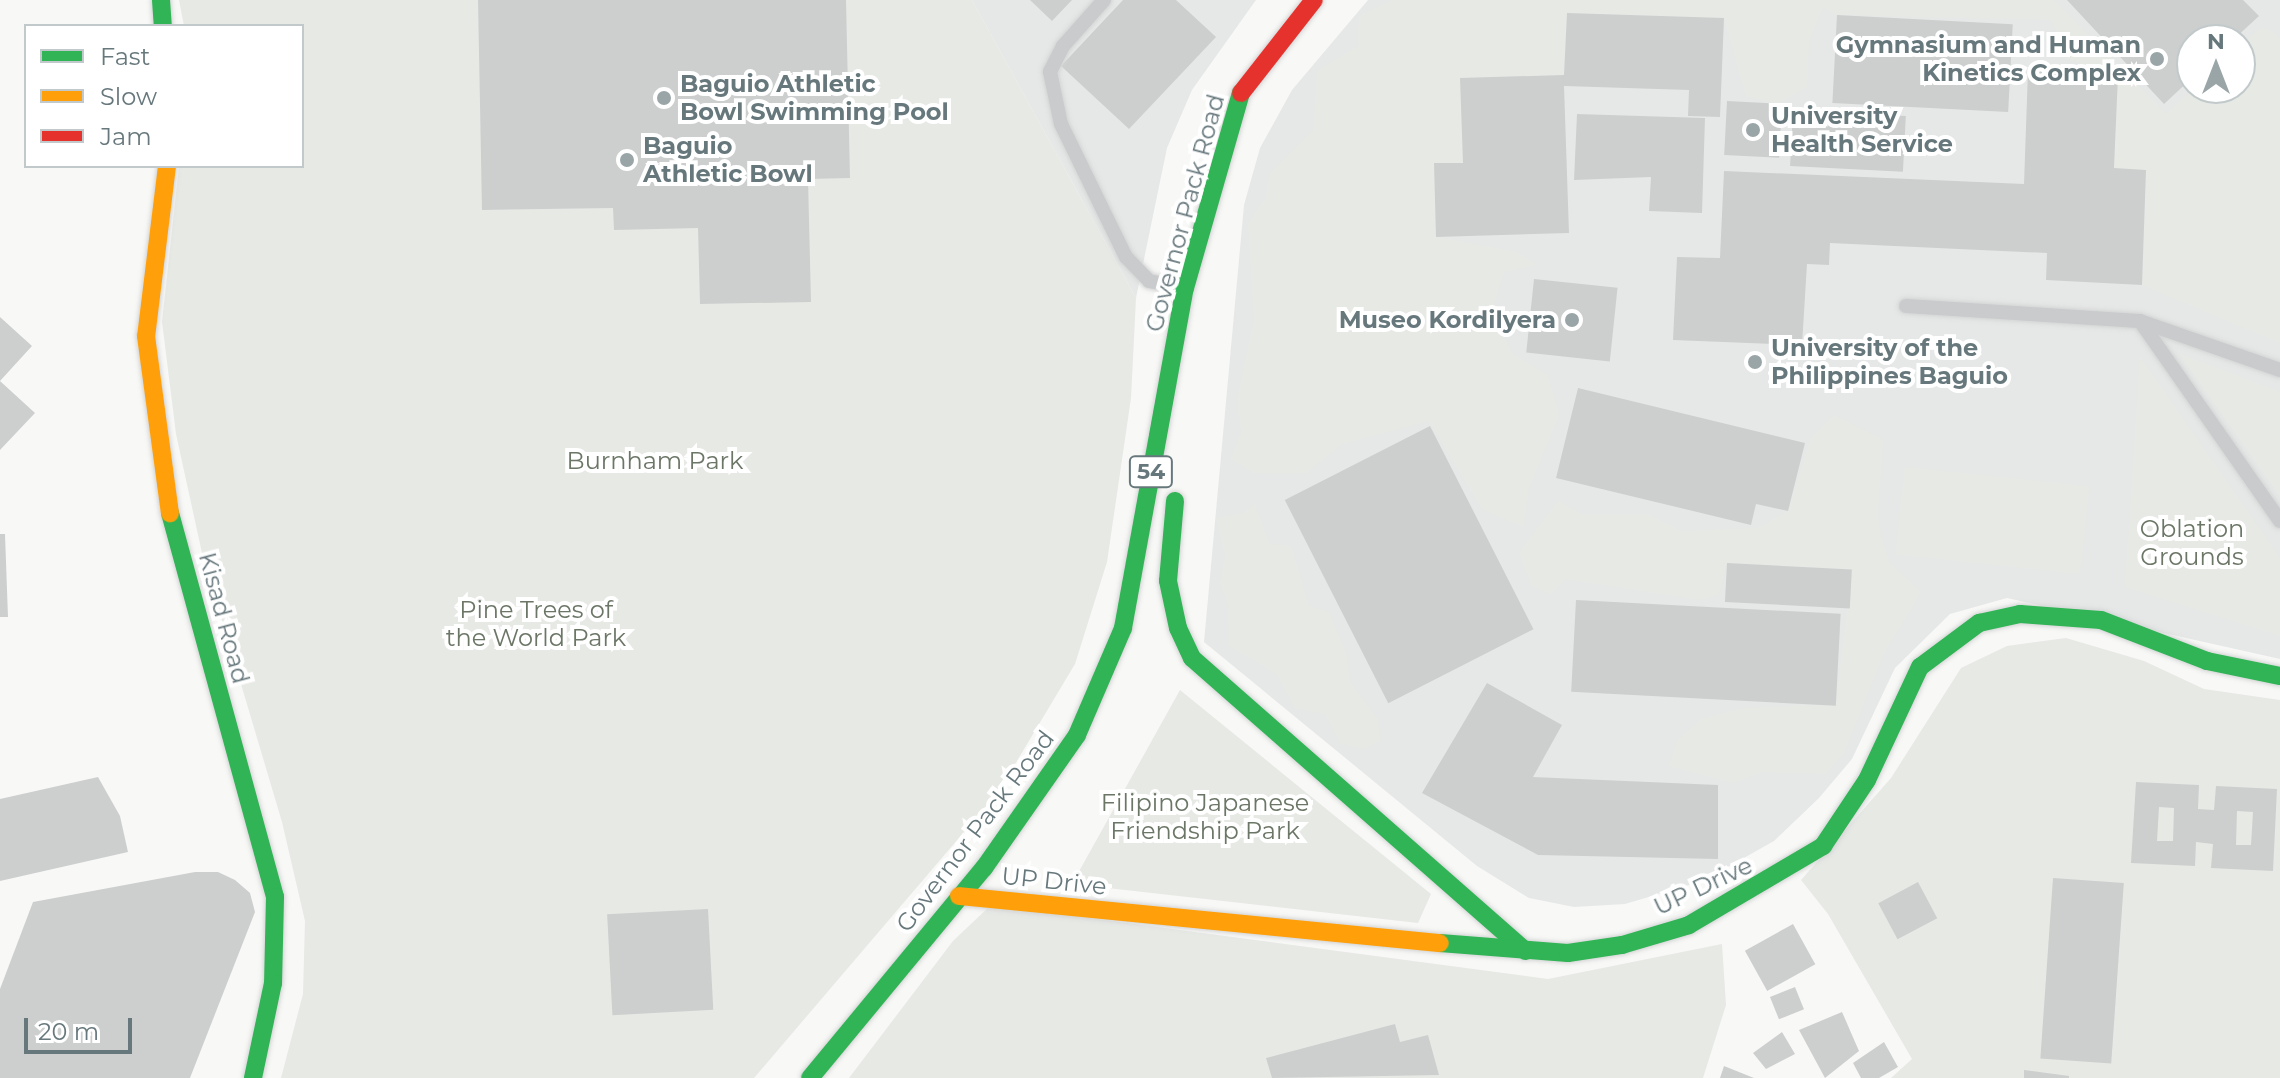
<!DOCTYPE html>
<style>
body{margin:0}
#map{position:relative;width:2280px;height:1078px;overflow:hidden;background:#f8f8f7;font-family:Montserrat,sans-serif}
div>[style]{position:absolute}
.built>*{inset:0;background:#e6e8e7}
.green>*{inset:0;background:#e7e9e5;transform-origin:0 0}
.building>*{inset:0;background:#cdcfcf;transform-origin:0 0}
.roads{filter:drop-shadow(0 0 2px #d3d4d4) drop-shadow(0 0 2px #d3d4d4)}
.lane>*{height:14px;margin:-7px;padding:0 7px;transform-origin:7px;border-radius:7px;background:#c9cbcc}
.fast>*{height:18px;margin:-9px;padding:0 9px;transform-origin:9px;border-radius:9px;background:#30b455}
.slow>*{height:18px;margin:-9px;padding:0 9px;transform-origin:9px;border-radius:9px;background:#ff9f0a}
.jam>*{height:18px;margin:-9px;padding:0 9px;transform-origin:9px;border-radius:9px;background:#e5322d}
.dots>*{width:22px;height:22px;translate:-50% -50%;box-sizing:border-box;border:4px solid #fff;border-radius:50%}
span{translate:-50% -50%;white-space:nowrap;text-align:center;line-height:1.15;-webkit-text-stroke:8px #fff;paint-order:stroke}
.shield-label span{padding:2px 6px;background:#fff;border:2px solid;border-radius:6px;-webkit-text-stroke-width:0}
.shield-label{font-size:22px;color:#67787d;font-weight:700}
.poi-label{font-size:24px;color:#67787d;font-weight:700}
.right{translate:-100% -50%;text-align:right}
.left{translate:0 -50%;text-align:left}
.street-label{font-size:24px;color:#67787d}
.park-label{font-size:24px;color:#6b7666}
.legend{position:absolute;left:24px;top:24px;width:280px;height:144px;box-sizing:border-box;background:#fff;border:2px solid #c2c9cb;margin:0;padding:10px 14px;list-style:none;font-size:24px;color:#67787d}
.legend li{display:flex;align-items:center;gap:16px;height:40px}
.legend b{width:40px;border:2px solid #c2c9cb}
.north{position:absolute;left:2176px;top:24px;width:80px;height:80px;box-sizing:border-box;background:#fff;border:2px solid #c2c9cb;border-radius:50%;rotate:0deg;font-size:22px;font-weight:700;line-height:32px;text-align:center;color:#67787d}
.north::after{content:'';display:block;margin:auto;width:28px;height:36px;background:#9aa5a8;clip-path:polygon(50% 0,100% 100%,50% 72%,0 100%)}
.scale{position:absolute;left:24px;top:1018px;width:108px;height:36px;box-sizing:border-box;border:4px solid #67787d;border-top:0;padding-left:10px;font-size:24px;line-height:28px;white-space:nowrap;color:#67787d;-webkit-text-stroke:6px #fff;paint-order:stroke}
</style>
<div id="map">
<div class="built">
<div style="clip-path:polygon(972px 0,1256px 0,1192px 90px,1167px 148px,1136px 298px)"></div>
<div style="clip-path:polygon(evenodd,1368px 0,2280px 0,2280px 659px,2007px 598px,1950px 614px,1895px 668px,1852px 759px,1819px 798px,1774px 841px,1703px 881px,1625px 904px,1574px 907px,1529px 898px,1477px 866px,1204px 642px,1244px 205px,1260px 148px,1292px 90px,1368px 0,2192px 40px,2240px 40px,2240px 88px,2192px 88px,2192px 40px)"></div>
</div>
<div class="green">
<div style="clip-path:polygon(179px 0,972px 0,1136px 298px,1131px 398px,1107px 562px,1075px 664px,999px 791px,754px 1078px,281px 1078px,303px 994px,305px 921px,282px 822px,202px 553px,176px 434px,162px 322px,179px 166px,302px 166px,302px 26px,184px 26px)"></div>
<div style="clip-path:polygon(1393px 0,2054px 0,2166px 114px,2194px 88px,2240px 88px,2240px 46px,2261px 28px,2273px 31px,2280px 39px,2280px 343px,2142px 285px,2146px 170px,2114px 168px,2118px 75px,2067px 59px,2052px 20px,1837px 15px,1823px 7px,1809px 42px,1807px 87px,1777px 104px,1746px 96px,1724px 18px,1567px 13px,1564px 75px,1461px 78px,1463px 163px,1434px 164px,1436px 237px,1517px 252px,1537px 265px,1504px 272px,1492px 311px,1512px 354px,1548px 375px,1559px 415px,1529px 488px,1523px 527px,1482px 509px,1429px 421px,1342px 444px,1306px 473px,1254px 473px,1231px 459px,1241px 433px,1237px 399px,1254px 321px,1248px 224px,1265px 198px,1270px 173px,1313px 130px,1317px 71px,1358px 46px,1359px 16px)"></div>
<div style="clip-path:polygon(2178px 353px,2280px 392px,2280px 496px)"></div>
<div style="clip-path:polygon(2140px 357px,2280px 558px,2280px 636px,2125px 587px)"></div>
<div style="clip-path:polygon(1834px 415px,1883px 440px,1878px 514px,1881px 536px,1889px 562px,1921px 592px,1884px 653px,1844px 753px,1825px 774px,1763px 772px,1733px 783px,1669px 766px,1677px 741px,1701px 719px,1744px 708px,1836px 704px,1852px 570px,1727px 563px,1719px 595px,1700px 600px,1565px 579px,1550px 594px,1532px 586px,1519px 553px,1558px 501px,1581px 514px,1647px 514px,1681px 531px,1758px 528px,1788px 511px,1811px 438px)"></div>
<div style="left:1905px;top:467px;width:185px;height:88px;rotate:6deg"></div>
<div style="clip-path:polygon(1255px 504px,1269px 544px,1291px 546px,1309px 606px,1329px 612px,1346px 653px,1351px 683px,1378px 719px,1380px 741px,1364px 749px,1341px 744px,1325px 714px,1295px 708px,1277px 674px,1229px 646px,1228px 603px,1220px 584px,1225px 556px,1216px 518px,1243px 513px)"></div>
<div style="clip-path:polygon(2066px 638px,2144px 661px,2204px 689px,2280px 700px,2280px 1078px,1891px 1078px,1912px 1059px,1828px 914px,1801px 880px,1891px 778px,1961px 668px,2007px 646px)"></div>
<div style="clip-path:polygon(1180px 690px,1431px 894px,1418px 923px,1072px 884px)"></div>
<div style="clip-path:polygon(991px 905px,1548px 979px,1722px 944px,1726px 1005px,1703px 1078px,849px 1078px,953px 941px)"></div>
</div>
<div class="building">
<div style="clip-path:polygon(478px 0,846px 0,850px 178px,808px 179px,811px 302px,700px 304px,698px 228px,614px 230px,613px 208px,482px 210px)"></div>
<div style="clip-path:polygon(1030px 0,1072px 0,1052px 21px)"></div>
<div style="clip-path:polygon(1123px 0,1176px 0,1216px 37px,1129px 129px,1061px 66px)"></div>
<div style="clip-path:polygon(2067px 0,2243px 0,2259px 16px,2233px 40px,2192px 40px,2192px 78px,2164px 104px)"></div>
<div style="clip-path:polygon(1567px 13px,1724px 18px,1720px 117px,1688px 116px,1689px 90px,1564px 86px,1569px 233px,1436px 237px,1434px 163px,1463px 163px,1460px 78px,1564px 75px)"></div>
<div style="left:1837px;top:15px;width:176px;height:88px;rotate:3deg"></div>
<div style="clip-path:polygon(2028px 70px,2118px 75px,2114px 168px,2146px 170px,2142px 285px,2046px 280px,2047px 253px,1830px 243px,1829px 265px,1807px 264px,1802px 345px,1673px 340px,1677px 257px,1720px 258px,1724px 171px,2024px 184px)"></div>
<div style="left:1727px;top:101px;width:55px;height:54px;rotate:3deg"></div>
<div style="left:1793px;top:110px;width:113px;height:56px;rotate:3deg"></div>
<div style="clip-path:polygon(1577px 114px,1705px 118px,1702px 213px,1649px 211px,1651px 177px,1574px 180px)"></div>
<div style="left:1534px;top:279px;width:84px;height:74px;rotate:6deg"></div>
<div style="clip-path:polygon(0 317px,32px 346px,0 381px,35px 413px,0 450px)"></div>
<div style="clip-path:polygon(1578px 388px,1805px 443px,1788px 511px,1756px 504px,1751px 525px,1556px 478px)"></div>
<div style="left:1430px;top:426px;width:228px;height:163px;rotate:63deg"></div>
<div style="clip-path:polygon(0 534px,5px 534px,8px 617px,0 617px)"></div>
<div style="left:1727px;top:563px;width:125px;height:39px;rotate:3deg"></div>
<div style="left:1576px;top:600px;width:265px;height:92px;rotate:3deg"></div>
<div style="clip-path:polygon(1487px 683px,1562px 725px,1533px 777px,1718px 785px,1718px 859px,1538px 855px,1422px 793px)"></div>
<div style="clip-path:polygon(98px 777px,120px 816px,128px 852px,0 881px,0 799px)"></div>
<div style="clip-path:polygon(evenodd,2136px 782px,2199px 785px,2198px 809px,2214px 810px,2216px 786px,2277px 789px,2273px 871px,2211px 868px,2213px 844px,2196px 842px,2195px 866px,2131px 863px,2136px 782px,2159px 807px,2174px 808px,2173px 841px,2157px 841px,2159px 807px,2136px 782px,2237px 811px,2253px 812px,2251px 845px,2236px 845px,2237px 811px)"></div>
<div style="clip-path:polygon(195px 872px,218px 872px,235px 880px,250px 893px,255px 912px,190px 1078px,0 1078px,0 989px,33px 902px)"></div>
<div style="left:2053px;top:878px;width:71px;height:181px;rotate:4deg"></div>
<div style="left:1918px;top:882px;width:41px;height:45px;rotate:62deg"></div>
<div style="left:708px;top:909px;width:101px;height:101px;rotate:87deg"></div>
<div style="left:1793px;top:924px;width:46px;height:55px;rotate:61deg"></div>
<div style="left:1795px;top:987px;width:24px;height:27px;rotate:68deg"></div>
<div style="clip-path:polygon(1842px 1012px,1859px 1051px,1825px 1078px,1799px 1030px)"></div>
<div style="clip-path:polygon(1395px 1024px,1400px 1042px,1428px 1035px,1439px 1075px,1272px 1078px,1266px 1058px)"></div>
<div style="clip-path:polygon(1782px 1032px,1795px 1054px,1766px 1069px,1753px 1053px)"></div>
<div style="clip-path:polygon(1884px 1042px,1898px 1067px,1879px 1078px,1861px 1078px,1853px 1063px)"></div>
<div style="clip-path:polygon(1724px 1066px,1754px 1078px,1720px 1078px)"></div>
<div style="clip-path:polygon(2024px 1070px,2069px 1076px,2069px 1078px,2024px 1078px)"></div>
</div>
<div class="roads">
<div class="lane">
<div style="left:1104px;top:0;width:62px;rotate:131.7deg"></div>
<div style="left:1063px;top:46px;width:29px;rotate:117deg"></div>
<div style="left:1050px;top:72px;width:53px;rotate:78.1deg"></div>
<div style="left:1061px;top:124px;width:148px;rotate:64deg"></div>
<div style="left:1126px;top:257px;width:33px;rotate:46deg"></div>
<div style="left:1149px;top:281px;width:33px;rotate:11deg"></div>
<div style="left:1906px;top:306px;width:234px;rotate:3.7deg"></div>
<div style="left:2140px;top:321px;width:148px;rotate:19.3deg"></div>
<div style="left:2140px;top:321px;width:244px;rotate:55deg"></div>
</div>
<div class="fast">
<div style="left:161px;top:0;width:26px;rotate:86deg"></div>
<div style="left:1175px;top:501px;width:80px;rotate:95deg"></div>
<div style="left:1168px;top:581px;width:48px;rotate:78deg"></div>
<div style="left:1178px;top:628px;width:33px;rotate:65deg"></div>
<div style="left:1192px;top:658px;width:444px;rotate:41.3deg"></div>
<div style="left:170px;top:513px;width:398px;rotate:74.7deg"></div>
<div style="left:275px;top:897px;width:86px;rotate:91.3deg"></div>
<div style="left:273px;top:983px;width:97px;rotate:101.9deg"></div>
<div style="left:1440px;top:943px;width:128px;rotate:4.5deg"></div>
<div style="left:1568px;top:953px;width:55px;rotate:-8.4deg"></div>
<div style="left:1622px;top:945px;width:70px;rotate:-16.6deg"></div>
<div style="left:1689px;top:925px;width:156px;rotate:-30.5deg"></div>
<div style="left:1823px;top:846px;width:79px;rotate:-56.3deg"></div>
<div style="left:1867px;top:780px;width:125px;rotate:-64.9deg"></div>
<div style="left:1920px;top:667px;width:74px;rotate:-36.7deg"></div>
<div style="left:1979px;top:623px;width:42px;rotate:-12.4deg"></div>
<div style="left:2020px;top:614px;width:81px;rotate:4.2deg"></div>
<div style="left:2101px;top:620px;width:114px;rotate:21.1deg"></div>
<div style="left:2207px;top:661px;width:75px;rotate:11.6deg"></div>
<div style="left:810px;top:1078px;width:273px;rotate:-50.4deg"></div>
<div style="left:984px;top:868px;width:162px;rotate:-55deg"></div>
<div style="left:1077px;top:735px;width:116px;rotate:-66.7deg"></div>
<div style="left:1123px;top:628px;width:346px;rotate:-79.7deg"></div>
<div style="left:1185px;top:288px;width:203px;rotate:-74deg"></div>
</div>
<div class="slow">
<div style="left:167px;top:166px;width:171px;rotate:97deg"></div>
<div style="left:146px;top:336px;width:179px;rotate:82.3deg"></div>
<div style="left:959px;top:896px;width:483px;rotate:5.6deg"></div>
</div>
<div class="jam">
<div style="left:1241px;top:93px;width:118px;rotate:-51.9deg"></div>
</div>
</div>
<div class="dots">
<div style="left:2157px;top:59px;background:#9aa5a8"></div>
<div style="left:664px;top:98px;background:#9aa5a8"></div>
<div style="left:1753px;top:130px;background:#9aa5a8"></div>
<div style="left:627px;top:160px;background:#9aa5a8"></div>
<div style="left:1572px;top:320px;background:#9aa5a8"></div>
<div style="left:1755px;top:362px;background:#9aa5a8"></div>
</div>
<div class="shield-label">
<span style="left:1151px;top:472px">54</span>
</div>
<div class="poi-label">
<span class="right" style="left:2141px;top:59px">Gymnasium and Human<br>Kinetics Complex</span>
<span class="left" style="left:680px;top:98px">Baguio Athletic<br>Bowl Swimming Pool</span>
<span class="left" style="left:1771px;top:130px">University<br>Health Service</span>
<span class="left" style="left:643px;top:160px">Baguio<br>Athletic Bowl</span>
<span class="right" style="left:1556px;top:320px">Museo Kordilyera</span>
<span class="left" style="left:1771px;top:362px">University of the<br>Philippines Baguio</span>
</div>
<div class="street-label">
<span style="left:1185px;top:213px;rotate:-75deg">Governor Pack Road</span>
<span style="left:224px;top:618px;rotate:75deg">Kisad Road</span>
<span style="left:975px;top:831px;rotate:-53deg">Governor Pack Road</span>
<span style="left:1054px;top:881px;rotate:6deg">UP Drive</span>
<span style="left:1703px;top:886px;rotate:-25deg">UP Drive</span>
</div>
<div class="park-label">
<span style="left:655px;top:461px">Burnham Park</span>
<span style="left:2192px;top:543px">Oblation<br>Grounds</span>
<span style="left:536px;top:624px">Pine Trees of<br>the World Park</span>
<span style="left:1205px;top:817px">Filipino Japanese<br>Friendship Park</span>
</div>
<ul class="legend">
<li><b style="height:10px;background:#30b455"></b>Fast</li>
<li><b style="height:10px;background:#ff9f0a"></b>Slow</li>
<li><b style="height:10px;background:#e5322d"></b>Jam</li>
</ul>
<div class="north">N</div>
<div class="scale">20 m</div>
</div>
